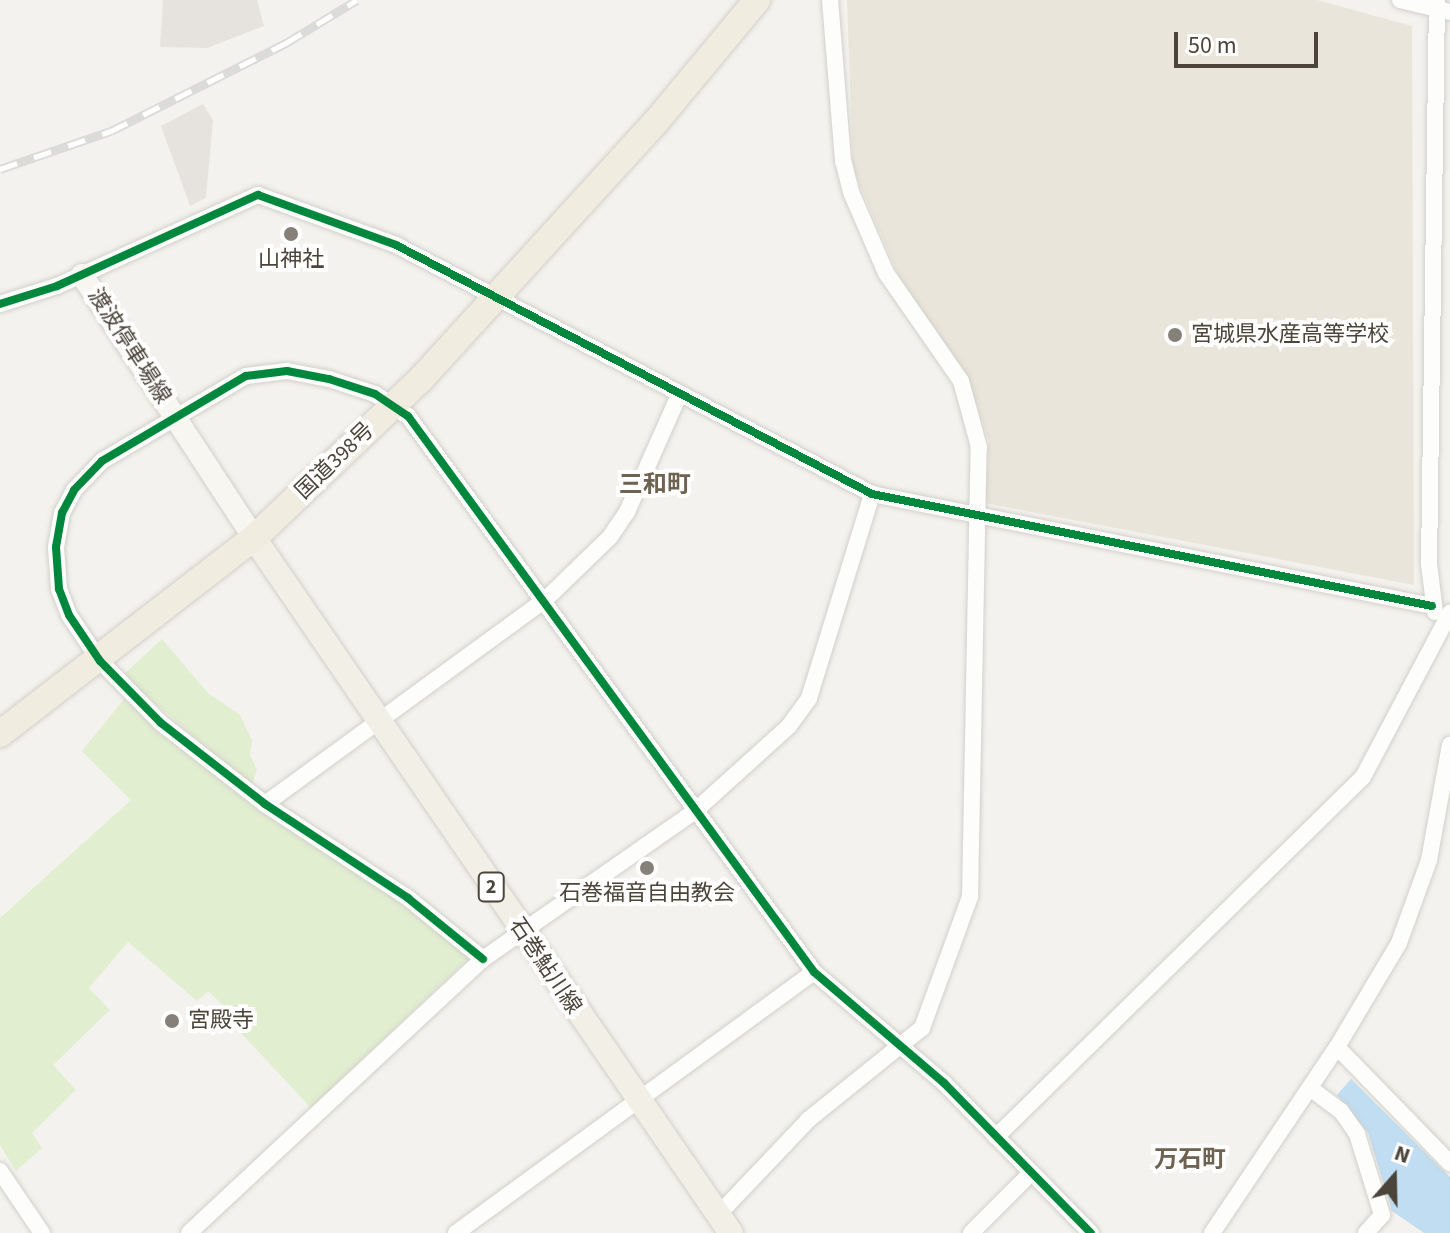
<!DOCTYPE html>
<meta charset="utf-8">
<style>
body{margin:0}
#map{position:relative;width:1450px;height:1233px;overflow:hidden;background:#f4f2ee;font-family:"Source Sans 3","Noto Sans JP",sans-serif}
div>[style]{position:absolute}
.education>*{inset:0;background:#eae5da}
.green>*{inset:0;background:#e1eecf}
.parking>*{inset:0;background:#e6e3df}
.water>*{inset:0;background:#c0ddf1}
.roads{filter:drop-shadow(0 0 2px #d2d0cb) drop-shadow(0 0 2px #d2d0cb)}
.minor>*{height:16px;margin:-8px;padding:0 8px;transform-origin:8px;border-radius:8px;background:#fdfdfc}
.secondary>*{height:22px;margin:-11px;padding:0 11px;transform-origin:11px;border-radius:11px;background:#f7f6f1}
.primary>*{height:24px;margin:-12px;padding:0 12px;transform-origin:12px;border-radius:12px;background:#f2efe6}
.trunk>*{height:26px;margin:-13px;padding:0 13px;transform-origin:13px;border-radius:13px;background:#f0ece0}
.rail>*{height:9px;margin-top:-4.5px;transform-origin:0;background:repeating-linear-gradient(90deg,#fff 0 18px,#dbdbda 0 36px);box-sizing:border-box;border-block:2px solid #dbdbda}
.cycleway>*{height:8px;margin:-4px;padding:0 4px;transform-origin:4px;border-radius:4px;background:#00873e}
.dots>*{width:22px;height:22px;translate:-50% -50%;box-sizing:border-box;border:4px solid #fff;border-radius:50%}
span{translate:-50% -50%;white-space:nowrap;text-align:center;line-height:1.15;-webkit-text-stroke:8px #fff;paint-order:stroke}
.shield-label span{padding:2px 6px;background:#fff;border:2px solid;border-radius:6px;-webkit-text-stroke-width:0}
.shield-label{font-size:20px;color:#4b4439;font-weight:700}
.poi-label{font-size:22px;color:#4b4439}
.left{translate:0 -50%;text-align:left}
.street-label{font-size:22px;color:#4b4439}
.neighbourhood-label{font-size:24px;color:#6e6250;font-weight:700}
.north{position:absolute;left:1354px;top:1137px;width:80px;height:80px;-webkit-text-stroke:6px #fff;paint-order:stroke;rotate:20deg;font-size:22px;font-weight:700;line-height:32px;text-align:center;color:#4b4439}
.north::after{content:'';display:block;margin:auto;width:28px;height:36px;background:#4b4439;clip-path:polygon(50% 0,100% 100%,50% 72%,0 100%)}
.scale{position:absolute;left:1174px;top:32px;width:144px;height:36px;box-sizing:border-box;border:4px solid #4b4439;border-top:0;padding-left:10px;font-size:24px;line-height:28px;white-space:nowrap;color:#4b4439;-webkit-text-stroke:6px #fff;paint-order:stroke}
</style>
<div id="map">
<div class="education">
<div style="clip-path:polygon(847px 0,1317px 0,1412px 26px,1414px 585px,985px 503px,989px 441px,971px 388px,902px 283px,853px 169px)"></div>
</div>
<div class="green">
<div style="clip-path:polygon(162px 639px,208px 693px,240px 715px,252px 740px,250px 755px,257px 770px,251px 787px,123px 675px)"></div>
<div style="clip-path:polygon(124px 699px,262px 810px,396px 897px,470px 957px,311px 1108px,238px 1030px,243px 1024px,208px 991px,197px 1001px,128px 942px,89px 988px,110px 1010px,53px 1065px,76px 1090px,32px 1133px,42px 1148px,16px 1171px,0 1145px,0 918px,131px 800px,82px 751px)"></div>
</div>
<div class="parking">
<div style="clip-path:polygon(163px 0,257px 0,264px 26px,207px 48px,160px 47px)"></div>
<div style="clip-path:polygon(203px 104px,213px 120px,206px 198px,190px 206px,161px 126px)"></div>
</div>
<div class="water">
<div style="clip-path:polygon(1351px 1079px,1450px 1177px,1450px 1233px,1424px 1233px,1392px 1211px,1368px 1133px,1337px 1095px)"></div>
</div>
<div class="roads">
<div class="minor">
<div style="left:1400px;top:0;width:51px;rotate:13.5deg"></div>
<div style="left:0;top:304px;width:60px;rotate:-17.5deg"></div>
<div style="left:57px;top:286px;width:221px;rotate:-24.4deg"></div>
<div style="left:258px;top:195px;width:147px;rotate:19.9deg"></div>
<div style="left:396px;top:245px;width:537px;rotate:27.61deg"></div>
<div style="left:872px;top:494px;width:571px;rotate:11.31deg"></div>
<div style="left:1435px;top:612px;width:48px;rotate:-97.1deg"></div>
<div style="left:1429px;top:564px;width:564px;rotate:-89.19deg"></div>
<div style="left:265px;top:804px;width:348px;rotate:-36.1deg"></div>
<div style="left:546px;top:599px;width:89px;rotate:-44.1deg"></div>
<div style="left:610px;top:537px;width:30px;rotate:-56deg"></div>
<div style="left:627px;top:512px;width:130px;rotate:-66deg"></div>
<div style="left:483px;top:959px;width:97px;rotate:-140.9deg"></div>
<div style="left:408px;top:898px;width:171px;rotate:-146.7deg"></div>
<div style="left:265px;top:804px;width:132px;rotate:-142.1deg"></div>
<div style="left:161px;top:723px;width:87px;rotate:-134.5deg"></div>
<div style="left:100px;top:661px;width:55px;rotate:-124deg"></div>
<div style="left:69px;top:615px;width:28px;rotate:-111deg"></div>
<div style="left:59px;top:589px;width:42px;rotate:-94.1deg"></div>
<div style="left:56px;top:547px;width:35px;rotate:-80deg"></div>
<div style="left:62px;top:513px;width:26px;rotate:-62deg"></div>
<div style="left:74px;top:490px;width:40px;rotate:-46deg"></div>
<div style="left:102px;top:461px;width:167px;rotate:-30.6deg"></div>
<div style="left:246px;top:376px;width:41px;rotate:-7deg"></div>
<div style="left:287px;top:371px;width:43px;rotate:10.8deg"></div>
<div style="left:329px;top:379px;width:48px;rotate:18.1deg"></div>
<div style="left:375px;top:394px;width:40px;rotate:34deg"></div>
<div style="left:408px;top:416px;width:688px;rotate:53.86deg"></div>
<div style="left:814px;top:972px;width:171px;rotate:40.5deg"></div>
<div style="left:944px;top:1083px;width:210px;rotate:45.6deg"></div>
<div style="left:1337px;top:1047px;width:162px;rotate:45.8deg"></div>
<div style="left:1310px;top:1088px;width:39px;rotate:37deg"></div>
<div style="left:1341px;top:1111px;width:28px;rotate:55deg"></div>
<div style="left:1357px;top:1134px;width:85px;rotate:72.8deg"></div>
<div style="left:1382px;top:1215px;width:24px;rotate:132deg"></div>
<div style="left:996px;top:1137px;width:514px;rotate:-44.45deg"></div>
<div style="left:1363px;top:777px;width:186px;rotate:-62.1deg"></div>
<div style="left:0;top:1171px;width:75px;rotate:55.9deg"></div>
<div style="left:718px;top:1215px;width:131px;rotate:-46.5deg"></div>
<div style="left:808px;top:1120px;width:146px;rotate:-38.9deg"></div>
<div style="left:922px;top:1028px;width:140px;rotate:-69.9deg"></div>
<div style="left:970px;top:897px;width:450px;rotate:-88.9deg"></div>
<div style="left:979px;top:447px;width:68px;rotate:-105.3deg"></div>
<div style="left:961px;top:381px;width:131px;rotate:-124.8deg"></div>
<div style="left:886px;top:273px;width:88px;rotate:-113.4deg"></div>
<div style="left:851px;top:192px;width:32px;rotate:-104deg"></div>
<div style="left:843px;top:161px;width:162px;rotate:-94.6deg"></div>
<div style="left:189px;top:1233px;width:402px;rotate:-43deg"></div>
<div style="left:483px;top:959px;width:259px;rotate:-34.9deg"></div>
<div style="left:695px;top:811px;width:127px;rotate:-42.1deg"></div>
<div style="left:789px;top:726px;width:34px;rotate:-54deg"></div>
<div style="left:809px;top:698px;width:214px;rotate:-72.8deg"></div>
<div style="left:456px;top:1233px;width:443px;rotate:-36.1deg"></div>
<div style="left:971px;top:1233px;width:82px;rotate:-45deg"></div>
<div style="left:1212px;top:1233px;width:224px;rotate:-56.1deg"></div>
<div style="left:1337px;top:1047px;width:121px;rotate:-59.2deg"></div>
<div style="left:1399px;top:943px;width:88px;rotate:-70.1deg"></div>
<div style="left:1429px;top:860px;width:117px;rotate:-79.7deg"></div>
</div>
<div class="secondary">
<div style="left:82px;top:275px;width:314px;rotate:56.8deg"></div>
</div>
<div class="primary">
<div style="left:254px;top:538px;width:843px;rotate:55.54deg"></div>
</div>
<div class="trunk">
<div style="left:0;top:734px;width:321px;rotate:-37.7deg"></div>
<div style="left:254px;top:538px;width:232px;rotate:-43.6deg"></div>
<div style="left:422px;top:378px;width:345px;rotate:-47.6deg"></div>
<div style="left:655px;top:123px;width:160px;rotate:-50.3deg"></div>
</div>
</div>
<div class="rail">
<div style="left:0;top:169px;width:117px;rotate:-18.9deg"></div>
<div style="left:111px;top:131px;width:196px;rotate:-26.7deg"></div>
<div style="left:286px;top:43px;width:83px;rotate:-31.2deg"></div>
</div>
<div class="cycleway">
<div style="left:0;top:304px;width:60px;rotate:-17.5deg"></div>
<div style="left:57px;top:286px;width:221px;rotate:-24.4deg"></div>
<div style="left:258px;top:195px;width:147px;rotate:19.9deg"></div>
<div style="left:396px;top:245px;width:537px;rotate:27.61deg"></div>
<div style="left:872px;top:494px;width:571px;rotate:11.31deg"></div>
<div style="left:483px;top:959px;width:97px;rotate:-140.9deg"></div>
<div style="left:408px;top:898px;width:171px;rotate:-146.7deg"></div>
<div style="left:265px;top:804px;width:132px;rotate:-142.1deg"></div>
<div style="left:161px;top:723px;width:87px;rotate:-134.5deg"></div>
<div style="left:100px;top:661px;width:55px;rotate:-124deg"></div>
<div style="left:69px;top:615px;width:28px;rotate:-111deg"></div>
<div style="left:59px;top:589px;width:42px;rotate:-94.1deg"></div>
<div style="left:56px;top:547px;width:35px;rotate:-80deg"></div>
<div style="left:62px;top:513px;width:26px;rotate:-62deg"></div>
<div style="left:74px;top:490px;width:40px;rotate:-46deg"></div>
<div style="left:102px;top:461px;width:167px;rotate:-30.6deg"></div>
<div style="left:246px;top:376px;width:41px;rotate:-7deg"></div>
<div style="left:287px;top:371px;width:43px;rotate:10.8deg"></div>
<div style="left:329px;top:379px;width:48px;rotate:18.1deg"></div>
<div style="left:375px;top:394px;width:40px;rotate:34deg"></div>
<div style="left:408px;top:416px;width:688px;rotate:53.86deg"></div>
<div style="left:814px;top:972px;width:171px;rotate:40.5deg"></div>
<div style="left:944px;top:1083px;width:210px;rotate:45.6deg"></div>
</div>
<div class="dots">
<div style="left:291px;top:234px;background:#868178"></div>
<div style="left:1175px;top:335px;background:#868178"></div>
<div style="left:647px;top:868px;background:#868178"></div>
<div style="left:172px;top:1021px;background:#868178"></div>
</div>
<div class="shield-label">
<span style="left:491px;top:887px">2</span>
</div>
<div class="poi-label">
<span style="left:291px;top:260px">山神社</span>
<span class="left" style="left:1191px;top:335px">宮城県水産高等学校</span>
<span style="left:647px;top:894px">石巻福音自由教会</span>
<span class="left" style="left:188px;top:1021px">宮殿寺</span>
</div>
<div class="street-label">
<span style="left:129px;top:346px;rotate:57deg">渡波停車場線</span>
<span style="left:335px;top:461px;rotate:-44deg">国道398号</span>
<span style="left:545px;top:966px;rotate:56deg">石巻鮎川線</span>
</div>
<div class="neighbourhood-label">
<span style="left:655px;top:485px">三和町</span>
<span style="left:1190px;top:1160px">万石町</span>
</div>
<div class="north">N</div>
<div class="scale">50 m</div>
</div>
